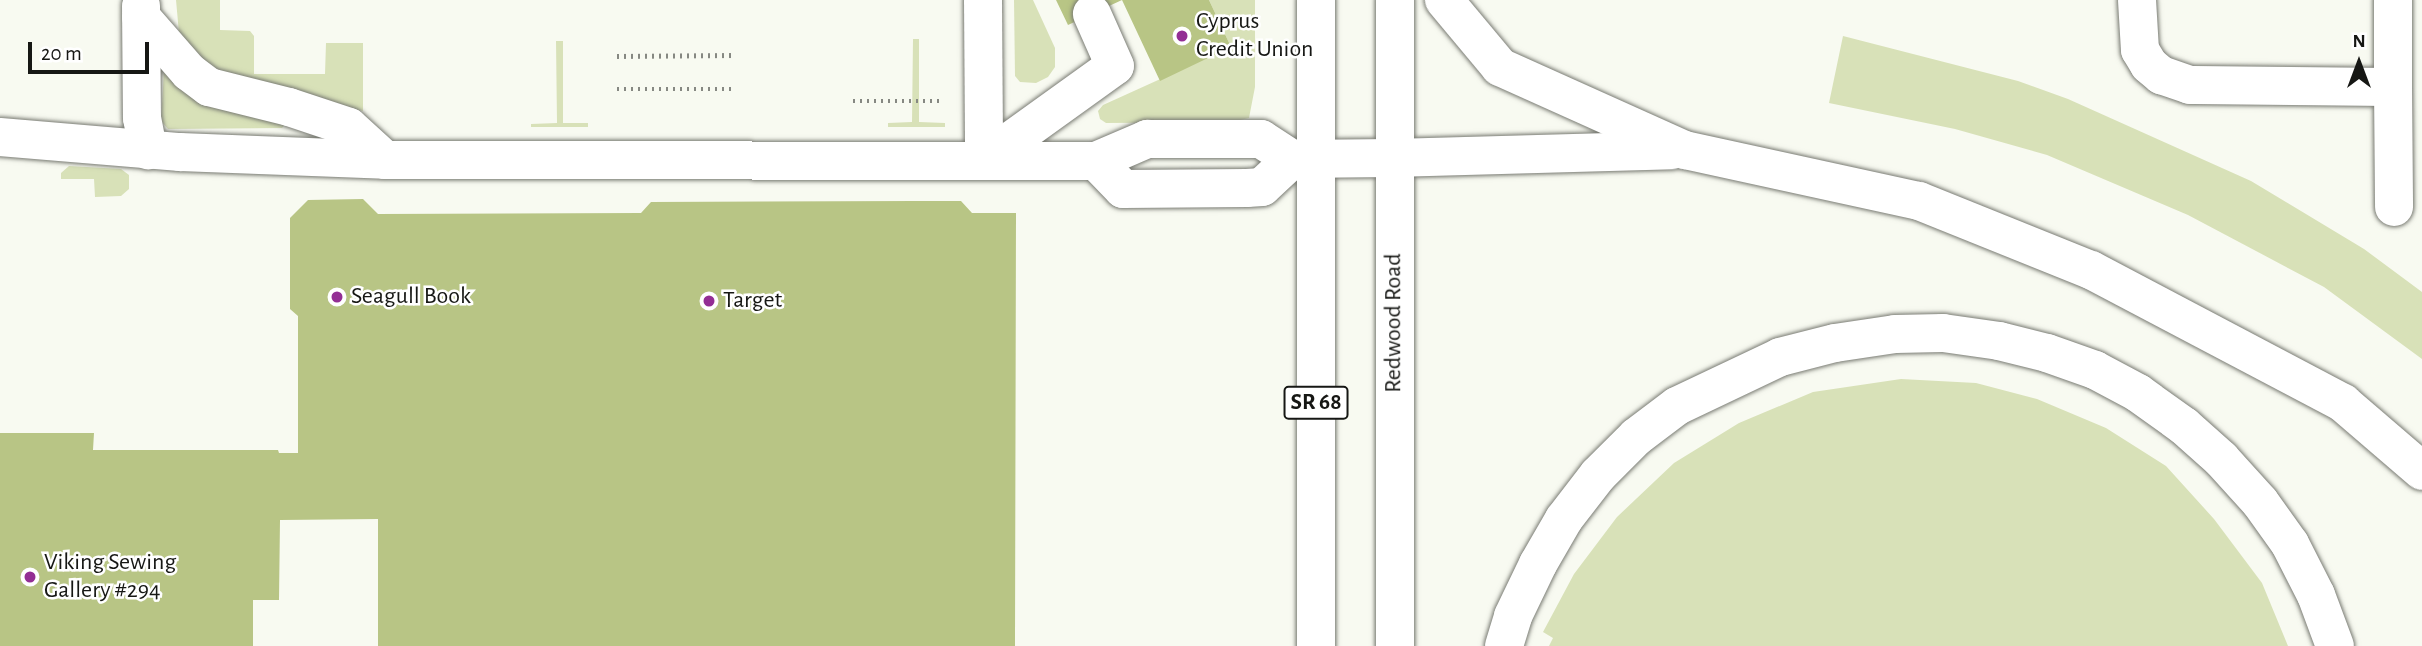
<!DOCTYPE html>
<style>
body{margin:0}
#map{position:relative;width:2422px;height:646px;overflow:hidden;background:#f8faf1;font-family:"Alegreya Sans",sans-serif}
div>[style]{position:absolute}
.green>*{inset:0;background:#d8e1b8}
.building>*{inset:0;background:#b8c585}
.path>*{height:4.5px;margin-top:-2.25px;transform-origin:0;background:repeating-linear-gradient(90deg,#868882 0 2px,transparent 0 7px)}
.roads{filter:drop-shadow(0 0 2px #797b73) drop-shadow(0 0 2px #797b73)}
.minor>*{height:38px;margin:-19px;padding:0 19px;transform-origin:19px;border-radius:19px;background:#fff}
.major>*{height:38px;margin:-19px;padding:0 19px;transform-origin:19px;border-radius:19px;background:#fff}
.highway>*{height:38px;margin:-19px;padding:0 19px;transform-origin:19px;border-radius:19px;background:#fff}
.dots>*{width:19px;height:19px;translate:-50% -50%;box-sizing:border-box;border:4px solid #fff;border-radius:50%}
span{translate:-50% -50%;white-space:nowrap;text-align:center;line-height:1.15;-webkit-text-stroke:5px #fff;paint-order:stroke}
.shield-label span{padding:2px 5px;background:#fff;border:2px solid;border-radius:5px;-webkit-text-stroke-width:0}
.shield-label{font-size:23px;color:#161714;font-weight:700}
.poi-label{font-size:24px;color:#161714}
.left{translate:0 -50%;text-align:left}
.street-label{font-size:24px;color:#161714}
.north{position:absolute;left:2324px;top:28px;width:70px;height:70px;-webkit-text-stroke:5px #fff;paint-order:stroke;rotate:0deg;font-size:19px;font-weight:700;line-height:28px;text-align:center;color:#161714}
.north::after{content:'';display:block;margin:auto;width:24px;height:32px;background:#161714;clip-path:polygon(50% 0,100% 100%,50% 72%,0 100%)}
.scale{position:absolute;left:28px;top:42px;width:121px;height:32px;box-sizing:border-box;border:4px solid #161714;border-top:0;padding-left:9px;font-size:21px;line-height:24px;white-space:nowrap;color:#161714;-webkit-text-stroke:5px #fff;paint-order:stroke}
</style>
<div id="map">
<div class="green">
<div style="clip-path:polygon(176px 0,220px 0,220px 30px,250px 31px,254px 36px,254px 74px,325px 74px,326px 43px,363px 43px,363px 111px,224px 81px,179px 33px)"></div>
<div style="clip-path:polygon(1014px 0,1033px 0,1055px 48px,1055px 67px,1048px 77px,1036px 83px,1020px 82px,1015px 76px)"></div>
<div style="clip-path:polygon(1209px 0,1255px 0,1255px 87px,1249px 118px,1232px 122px,1106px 123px,1100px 119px,1098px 111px,1103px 105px,1231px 47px)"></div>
<div style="clip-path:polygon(1843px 36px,2018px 81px,2068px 99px,2251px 181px,2364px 249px,2422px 292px,2422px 359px,2324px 287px,2188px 215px,2047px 155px,1955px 129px,1829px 103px)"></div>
<div style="clip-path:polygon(913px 39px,919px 39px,919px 122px,945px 123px,945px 127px,888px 127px,888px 123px,912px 122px)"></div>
<div style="clip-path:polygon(556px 41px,563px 41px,563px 123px,588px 123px,588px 127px,531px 127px,531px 124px,557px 123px)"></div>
<div style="clip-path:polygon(164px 71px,286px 123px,282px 128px,168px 129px,161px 121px)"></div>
<div style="clip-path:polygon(69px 166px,121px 169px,129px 175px,129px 189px,121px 196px,95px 197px,94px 179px,61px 179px,61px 173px)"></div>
<div style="clip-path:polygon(1901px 379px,1976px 383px,2037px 399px,2106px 428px,2166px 466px,2214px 519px,2262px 583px,2288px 646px,1549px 646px,1553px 638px,1543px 632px,1574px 574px,1617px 517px,1674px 463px,1739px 423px,1813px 392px)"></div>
</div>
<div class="building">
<div style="clip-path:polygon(1056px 0,1209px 0,1231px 47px,1160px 81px,1122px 0,1068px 25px)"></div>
<div style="clip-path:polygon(363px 199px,378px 214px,641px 213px,651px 202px,916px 201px,961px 201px,972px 213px,1016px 213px,1015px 646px,378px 646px,378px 519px,280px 520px,279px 600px,253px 600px,253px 646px,0 646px,0 433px,94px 433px,93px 450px,278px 450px,279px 453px,298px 453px,298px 316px,290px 309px,290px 218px,308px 200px)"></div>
</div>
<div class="path">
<div style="left:617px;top:56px;width:118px;rotate:-0.5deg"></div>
<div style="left:617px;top:89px;width:118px"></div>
<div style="left:853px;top:101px;width:90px"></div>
</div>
<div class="roads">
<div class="minor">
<div style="left:983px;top:0;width:160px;rotate:89.6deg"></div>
<div style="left:2137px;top:0;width:50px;rotate:86.6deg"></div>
<div style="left:2140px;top:50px;width:17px;rotate:59deg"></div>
<div style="left:2149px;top:65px;width:16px;rotate:40deg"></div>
<div style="left:2161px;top:75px;width:31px;rotate:19deg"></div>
<div style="left:2190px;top:85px;width:203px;rotate:0.6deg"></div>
<div style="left:2393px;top:87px;width:87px;rotate:-90deg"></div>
<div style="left:141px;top:6px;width:112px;rotate:89.5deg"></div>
<div style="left:142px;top:118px;width:33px;rotate:79deg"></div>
<div style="left:141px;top:17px;width:73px;rotate:48.9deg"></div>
<div style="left:189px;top:72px;width:25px;rotate:37deg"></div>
<div style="left:209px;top:87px;width:82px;rotate:14deg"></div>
<div style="left:289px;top:107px;width:63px;rotate:18.4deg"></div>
<div style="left:349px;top:127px;width:49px;rotate:42.5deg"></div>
<div style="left:2393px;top:87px;width:120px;rotate:89.5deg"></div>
<div style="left:0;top:137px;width:181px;rotate:4.8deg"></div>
<div style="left:180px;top:152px;width:205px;rotate:2.2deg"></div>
<div style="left:385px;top:160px;width:711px;rotate:0.08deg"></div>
<div style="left:1096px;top:161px;width:56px;rotate:-23.3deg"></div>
<div style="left:1147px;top:139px;width:114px"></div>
<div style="left:1261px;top:139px;width:37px;rotate:33deg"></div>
<div style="left:1292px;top:159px;width:102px;rotate:-0.6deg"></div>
<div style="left:984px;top:160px;width:161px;rotate:-35.7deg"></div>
<div style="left:1115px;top:66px;width:57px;rotate:-113.9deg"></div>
<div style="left:1096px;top:161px;width:39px;rotate:46deg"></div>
<div style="left:1123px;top:189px;width:124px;rotate:-0.5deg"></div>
<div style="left:1247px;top:188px;width:15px;rotate:-4deg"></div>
<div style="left:1262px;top:187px;width:41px;rotate:-43deg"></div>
</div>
<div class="major">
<div style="left:1316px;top:0;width:646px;rotate:90deg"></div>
<div style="left:1395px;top:0;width:646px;rotate:90deg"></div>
</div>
<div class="highway">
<div style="left:1444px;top:0;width:87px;rotate:50.1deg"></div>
<div style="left:1500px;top:67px;width:203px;rotate:24.2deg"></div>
<div style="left:1685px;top:150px;width:239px;rotate:12.3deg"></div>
<div style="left:1919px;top:201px;width:185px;rotate:21.9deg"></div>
<div style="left:2091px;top:270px;width:285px;rotate:27.8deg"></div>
<div style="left:2343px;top:403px;width:104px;rotate:40.7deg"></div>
<div style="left:1394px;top:158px;width:278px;rotate:-1.6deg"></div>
<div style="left:1504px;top:646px;width:31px;rotate:-73deg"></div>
<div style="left:1513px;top:616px;width:58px;rotate:-64.3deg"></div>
<div style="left:1538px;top:564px;width:52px;rotate:-60deg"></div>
<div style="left:1564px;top:519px;width:56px;rotate:-52.3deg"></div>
<div style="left:1598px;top:475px;width:54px;rotate:-45deg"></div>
<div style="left:1636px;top:437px;width:51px;rotate:-37.1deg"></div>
<div style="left:1677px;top:406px;width:114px;rotate:-25.4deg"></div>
<div style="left:1780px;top:357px;width:57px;rotate:-14.3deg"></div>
<div style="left:1835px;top:343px;width:61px;rotate:-8.5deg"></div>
<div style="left:1895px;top:334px;width:48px;rotate:-1.2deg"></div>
<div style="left:1943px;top:333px;width:57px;rotate:8.1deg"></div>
<div style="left:1999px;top:341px;width:49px;rotate:14deg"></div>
<div style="left:2047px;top:353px;width:51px;rotate:19.5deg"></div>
<div style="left:2095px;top:370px;width:49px;rotate:28.1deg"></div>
<div style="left:2138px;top:393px;width:57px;rotate:35.7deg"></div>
<div style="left:2184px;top:426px;width:50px;rotate:41.7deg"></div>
<div style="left:2221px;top:459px;width:58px;rotate:47.8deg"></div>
<div style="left:2260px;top:502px;width:52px;rotate:54.5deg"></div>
<div style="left:2290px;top:544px;width:57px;rotate:63deg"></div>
<div style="left:2316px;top:595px;width:54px;rotate:69.6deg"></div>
</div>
</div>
<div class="dots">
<div style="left:1182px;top:36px;background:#932e94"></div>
<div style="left:337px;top:297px;background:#932e94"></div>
<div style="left:709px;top:301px;background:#932e94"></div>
<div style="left:30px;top:577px;background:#932e94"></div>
</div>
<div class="shield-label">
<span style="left:1316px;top:403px">SR 68</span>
</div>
<div class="poi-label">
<span class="left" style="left:1196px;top:36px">Cyprus<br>Credit Union</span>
<span class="left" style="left:351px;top:297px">Seagull Book</span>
<span class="left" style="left:723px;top:301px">Target</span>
<span class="left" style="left:44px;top:577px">Viking Sewing<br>Gallery #294</span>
</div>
<div class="street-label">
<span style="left:1394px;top:323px;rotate:-90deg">Redwood Road</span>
</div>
<div class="north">N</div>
<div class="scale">20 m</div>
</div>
